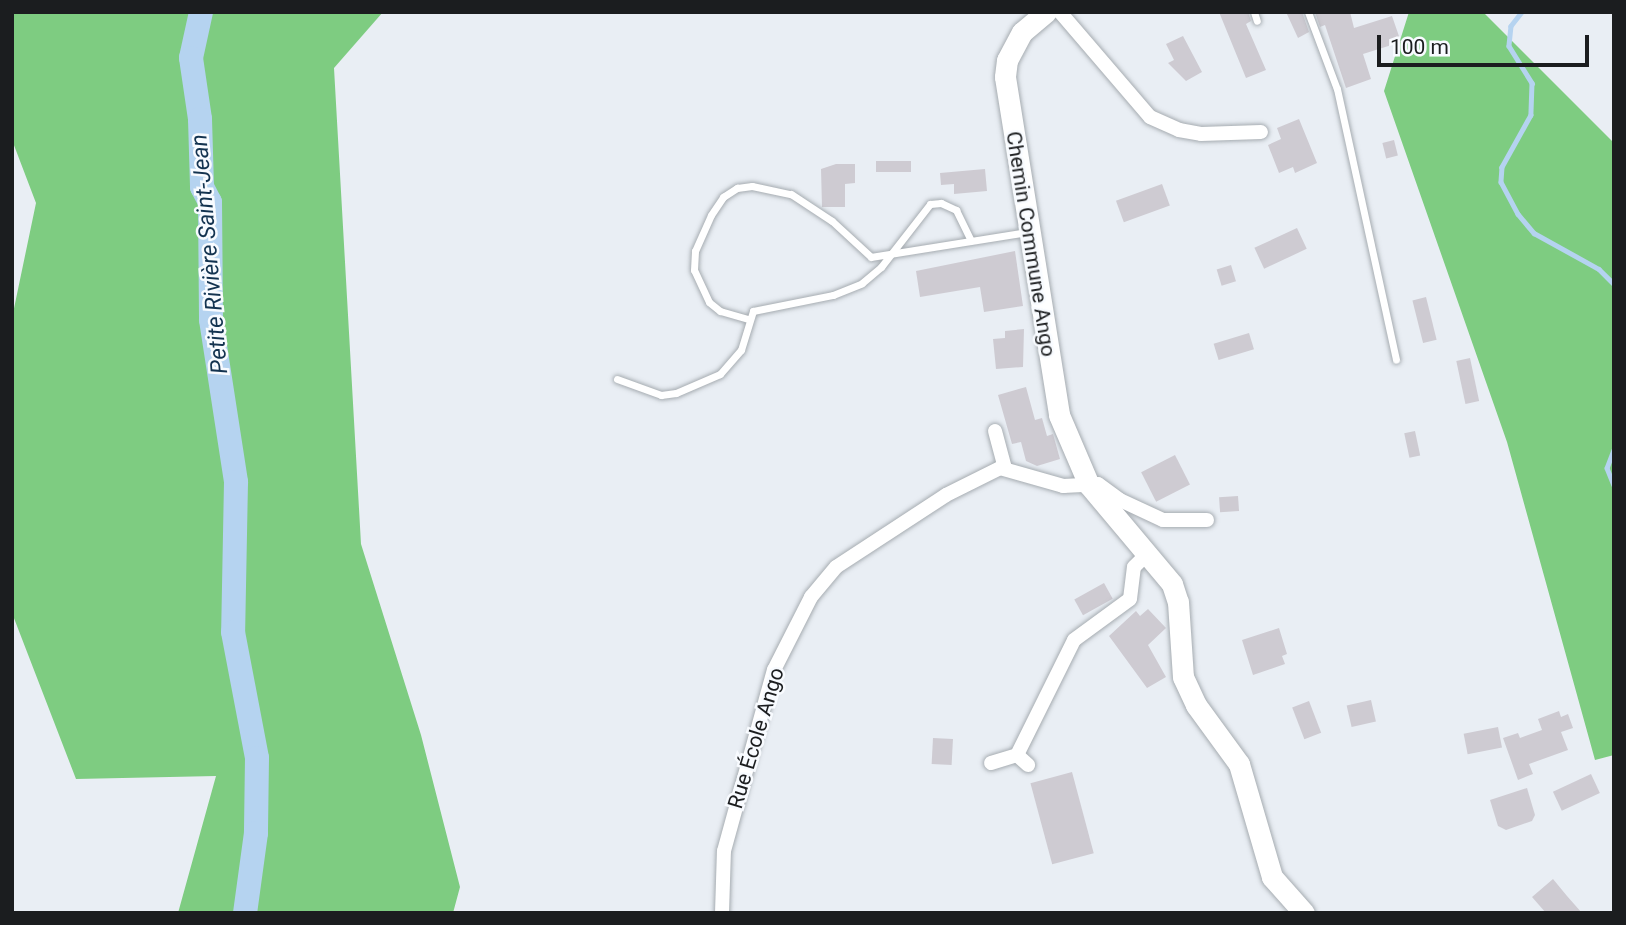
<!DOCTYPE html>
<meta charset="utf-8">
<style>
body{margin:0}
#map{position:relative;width:1626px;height:925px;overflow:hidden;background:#e9eef4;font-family:Roboto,sans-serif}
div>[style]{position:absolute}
.forest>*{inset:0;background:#7ecc81}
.stream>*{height:4.5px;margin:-2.25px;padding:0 2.25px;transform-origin:2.25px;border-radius:2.25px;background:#b5d3f0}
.river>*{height:24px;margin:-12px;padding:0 12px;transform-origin:12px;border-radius:12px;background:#b5d3f0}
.building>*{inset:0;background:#cecbd2;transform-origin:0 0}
.roads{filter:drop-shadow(0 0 2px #a6acb1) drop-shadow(0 0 2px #a6acb1)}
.lane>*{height:7px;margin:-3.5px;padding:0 3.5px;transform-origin:3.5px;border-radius:3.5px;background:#fff}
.street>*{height:14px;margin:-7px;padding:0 7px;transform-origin:7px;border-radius:7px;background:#fff}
.secondary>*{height:21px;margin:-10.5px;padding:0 10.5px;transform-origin:10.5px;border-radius:10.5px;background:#fff}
span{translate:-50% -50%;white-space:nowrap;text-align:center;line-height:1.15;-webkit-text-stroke:5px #f8fbff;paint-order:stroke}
.street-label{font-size:21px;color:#1b1d1f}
.water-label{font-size:23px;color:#133350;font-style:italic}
.frame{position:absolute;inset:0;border:14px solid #1b1d1f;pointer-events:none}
.scale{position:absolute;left:1377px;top:35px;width:212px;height:32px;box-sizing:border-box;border:4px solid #1b1d1f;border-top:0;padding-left:9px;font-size:21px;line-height:24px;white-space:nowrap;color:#1b1d1f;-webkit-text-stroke:5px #f8fbff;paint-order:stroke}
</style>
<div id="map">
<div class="forest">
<div style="clip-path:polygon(12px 12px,383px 12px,334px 68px,361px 544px,421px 735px,460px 887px,453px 913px,178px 913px,216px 776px,76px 779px,12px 613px,12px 318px,36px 203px,12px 140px)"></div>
<div style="clip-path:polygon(1409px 12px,1483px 12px,1614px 143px,1614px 755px,1595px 760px,1507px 442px,1384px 91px)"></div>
</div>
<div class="stream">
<div style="left:1522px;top:12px;width:18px;rotate:128deg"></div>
<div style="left:1511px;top:26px;width:20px;rotate:96deg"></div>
<div style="left:1509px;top:46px;width:44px;rotate:58.1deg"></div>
<div style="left:1532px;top:83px;width:32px;rotate:92deg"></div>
<div style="left:1531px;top:115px;width:60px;rotate:119.1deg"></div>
<div style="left:1502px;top:167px;width:15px;rotate:94deg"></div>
<div style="left:1501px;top:182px;width:36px;rotate:62deg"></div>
<div style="left:1518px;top:214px;width:25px;rotate:50deg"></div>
<div style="left:1534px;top:233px;width:74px;rotate:29deg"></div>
<div style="left:1599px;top:269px;width:21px;rotate:45deg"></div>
<div style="left:1614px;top:450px;width:19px;rotate:111deg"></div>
<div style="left:1607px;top:468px;width:18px;rotate:68deg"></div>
</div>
<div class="river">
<div style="left:201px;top:12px;width:47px;rotate:102.3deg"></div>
<div style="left:191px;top:58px;width:62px;rotate:81.6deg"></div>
<div style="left:200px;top:119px;width:68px;rotate:88.3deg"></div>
<div style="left:202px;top:187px;width:17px;rotate:62deg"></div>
<div style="left:210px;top:202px;width:118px;rotate:89.5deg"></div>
<div style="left:211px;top:320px;width:164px;rotate:81.2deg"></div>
<div style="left:236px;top:482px;width:150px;rotate:91.1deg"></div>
<div style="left:233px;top:632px;width:128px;rotate:79.2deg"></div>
<div style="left:257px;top:758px;width:75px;rotate:90.8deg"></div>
<div style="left:256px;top:833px;width:81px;rotate:97.8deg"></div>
</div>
<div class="building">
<div style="clip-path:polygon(1219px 12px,1248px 12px,1251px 21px,1246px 24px,1266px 70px,1246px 78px)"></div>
<div style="clip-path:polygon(1286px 12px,1302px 12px,1309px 32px,1298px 38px)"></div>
<div style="clip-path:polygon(1315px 12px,1350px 12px,1354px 28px,1392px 16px,1401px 42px,1363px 54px,1371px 79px,1346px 88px,1325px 25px,1320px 27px)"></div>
<div style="clip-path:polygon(1183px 36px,1202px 72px,1186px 81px,1168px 63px,1174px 60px,1166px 44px)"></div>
<div style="clip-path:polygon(1299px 119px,1317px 163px,1295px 173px,1293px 167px,1279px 173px,1268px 145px,1281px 139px,1277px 128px)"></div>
<div style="left:1394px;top:140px;width:16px;height:12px;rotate:76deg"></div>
<div style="left:911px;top:161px;width:11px;height:35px;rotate:90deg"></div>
<div style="clip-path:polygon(836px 164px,855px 164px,855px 183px,845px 184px,845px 207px,822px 207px,821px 169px)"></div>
<div style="clip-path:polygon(985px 169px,987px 191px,954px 194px,954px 184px,941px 185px,940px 173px)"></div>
<div style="left:1162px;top:184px;width:23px;height:49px;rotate:70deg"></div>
<div style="left:1297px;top:228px;width:23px;height:47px;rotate:65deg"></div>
<div style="clip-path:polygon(1015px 251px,1023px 306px,984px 312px,980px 287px,920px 297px,916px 271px)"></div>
<div style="left:1231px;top:265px;width:17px;height:15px;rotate:73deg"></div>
<div style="left:1426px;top:297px;width:44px;height:14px;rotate:76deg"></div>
<div style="clip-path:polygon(1024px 329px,1023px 367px,996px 369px,993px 339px,1005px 338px,1005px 331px)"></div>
<div style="left:1249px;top:333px;width:17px;height:37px;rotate:73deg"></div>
<div style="left:1470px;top:358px;width:44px;height:14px;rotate:78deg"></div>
<div style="clip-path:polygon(1026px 387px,1035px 420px,1042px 418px,1047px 436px,1053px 434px,1060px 459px,1037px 466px,1026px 461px,1021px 442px,1012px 444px,998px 395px)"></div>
<div style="left:1415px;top:431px;width:25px;height:11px;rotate:78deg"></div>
<div style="left:1175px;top:455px;width:33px;height:38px;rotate:63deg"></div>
<div style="left:1238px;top:496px;width:15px;height:19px;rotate:86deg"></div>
<div style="left:1104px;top:583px;width:18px;height:34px;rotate:61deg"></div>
<div style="clip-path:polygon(1148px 609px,1166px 628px,1148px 645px,1166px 677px,1147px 688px,1109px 636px,1136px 611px,1140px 616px)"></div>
<div style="clip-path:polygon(1279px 628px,1287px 654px,1282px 656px,1285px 664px,1253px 675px,1242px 640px)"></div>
<div style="left:1371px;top:700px;width:22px;height:25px;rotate:77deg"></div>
<div style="left:1309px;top:701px;width:34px;height:18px;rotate:69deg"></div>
<div style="clip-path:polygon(1559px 711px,1561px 717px,1568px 714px,1573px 728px,1561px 732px,1568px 750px,1529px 764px,1533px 774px,1518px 780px,1503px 738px,1518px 733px,1520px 738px,1542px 730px,1538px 719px)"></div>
<div style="left:1498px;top:727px;width:21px;height:35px;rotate:79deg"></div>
<div style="left:933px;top:738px;width:20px;height:26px;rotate:3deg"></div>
<div style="left:1072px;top:772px;width:84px;height:43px;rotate:75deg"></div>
<div style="left:1591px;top:774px;width:21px;height:42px;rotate:65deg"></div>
<div style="clip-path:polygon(1527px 788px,1535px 815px,1532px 821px,1506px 830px,1498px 826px,1490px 800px)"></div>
<div style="clip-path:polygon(1553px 879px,1567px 896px,1582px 913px,1546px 913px,1532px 897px)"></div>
</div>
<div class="roads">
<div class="lane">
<div style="left:1254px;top:12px;width:9px;rotate:72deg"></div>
<div style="left:1308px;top:12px;width:82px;rotate:69.4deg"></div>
<div style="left:1337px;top:89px;width:277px;rotate:77.7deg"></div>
<div style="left:748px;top:319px;width:29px;rotate:-164deg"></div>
<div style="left:720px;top:311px;width:14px;rotate:-141deg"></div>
<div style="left:709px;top:302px;width:35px;rotate:-115deg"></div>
<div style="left:694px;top:270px;width:19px;rotate:-87deg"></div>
<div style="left:695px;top:251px;width:39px;rotate:-66deg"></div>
<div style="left:711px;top:215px;width:22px;rotate:-56deg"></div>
<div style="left:723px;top:197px;width:17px;rotate:-33deg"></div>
<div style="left:737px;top:188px;width:15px;rotate:-8deg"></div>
<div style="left:752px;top:186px;width:40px;rotate:12deg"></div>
<div style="left:791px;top:194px;width:49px;rotate:33.4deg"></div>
<div style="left:832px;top:221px;width:53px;rotate:42.7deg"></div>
<div style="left:871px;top:257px;width:158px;rotate:-9.1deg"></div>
<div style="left:617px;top:379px;width:47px;rotate:20deg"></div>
<div style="left:661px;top:395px;width:15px;rotate:-8deg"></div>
<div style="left:676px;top:393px;width:48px;rotate:-23.4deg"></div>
<div style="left:720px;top:374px;width:32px;rotate:-49deg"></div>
<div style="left:741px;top:350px;width:41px;rotate:-72.9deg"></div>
<div style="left:753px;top:311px;width:82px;rotate:-11.3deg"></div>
<div style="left:833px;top:295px;width:31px;rotate:-22deg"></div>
<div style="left:862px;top:283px;width:25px;rotate:-40deg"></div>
<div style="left:881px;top:267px;width:80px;rotate:-52.1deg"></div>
<div style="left:930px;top:204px;width:11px;rotate:-5deg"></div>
<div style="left:941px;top:203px;width:17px;rotate:25deg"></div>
<div style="left:956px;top:210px;width:34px;rotate:64deg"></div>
</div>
<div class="street">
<div style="left:1060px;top:12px;width:138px;rotate:49.4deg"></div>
<div style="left:1150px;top:117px;width:32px;rotate:24deg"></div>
<div style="left:1179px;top:130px;width:22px;rotate:10deg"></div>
<div style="left:1201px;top:134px;width:60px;rotate:-1.9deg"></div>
<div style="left:995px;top:431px;width:38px;rotate:75deg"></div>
<div style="left:1017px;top:755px;width:15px;rotate:42deg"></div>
<div style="left:991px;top:763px;width:27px;rotate:-17deg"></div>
<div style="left:1017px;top:755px;width:128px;rotate:-63.6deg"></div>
<div style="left:1074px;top:640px;width:69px;rotate:-36.2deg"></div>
<div style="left:1130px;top:599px;width:32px;rotate:-83deg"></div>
<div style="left:1134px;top:567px;width:16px;rotate:-45deg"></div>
<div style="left:722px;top:913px;width:62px;rotate:-88.2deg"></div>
<div style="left:724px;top:851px;width:188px;rotate:-74.6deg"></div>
<div style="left:774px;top:670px;width:82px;rotate:-63.1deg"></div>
<div style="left:811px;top:597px;width:39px;rotate:-50deg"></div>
<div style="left:836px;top:567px;width:131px;rotate:-33.2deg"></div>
<div style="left:946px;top:495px;width:60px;rotate:-26.6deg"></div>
<div style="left:1000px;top:468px;width:66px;rotate:15.9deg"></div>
<div style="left:1063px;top:486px;width:35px;rotate:-3deg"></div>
<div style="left:1098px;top:484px;width:27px;rotate:36deg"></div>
<div style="left:1120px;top:500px;width:47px;rotate:24.9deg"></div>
<div style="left:1163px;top:520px;width:44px"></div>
</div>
<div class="secondary">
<div style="left:1046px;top:12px;width:31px;rotate:140deg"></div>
<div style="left:1022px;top:32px;width:32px;rotate:118deg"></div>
<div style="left:1007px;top:60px;width:17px;rotate:97deg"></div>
<div style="left:1005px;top:77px;width:342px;rotate:80.9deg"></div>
<div style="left:1059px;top:415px;width:76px;rotate:66.8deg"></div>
<div style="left:1089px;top:485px;width:129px;rotate:50deg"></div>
<div style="left:1172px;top:584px;width:19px;rotate:72deg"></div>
<div style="left:1178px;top:602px;width:75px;rotate:86.2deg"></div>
<div style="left:1183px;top:677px;width:31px;rotate:65deg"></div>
<div style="left:1196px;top:705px;width:73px;rotate:53.9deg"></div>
<div style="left:1239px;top:764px;width:118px;rotate:73.7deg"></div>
<div style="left:1272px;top:877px;width:48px;rotate:48.4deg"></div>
</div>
</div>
<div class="street-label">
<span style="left:1031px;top:244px;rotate:81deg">Chemin Commune Ango</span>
<span style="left:756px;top:738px;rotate:-73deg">Rue École Ango</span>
</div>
<div class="water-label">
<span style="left:210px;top:254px;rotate:-95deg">Petite Rivière Saint-Jean</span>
</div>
<div class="frame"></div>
<div class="scale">100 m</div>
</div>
